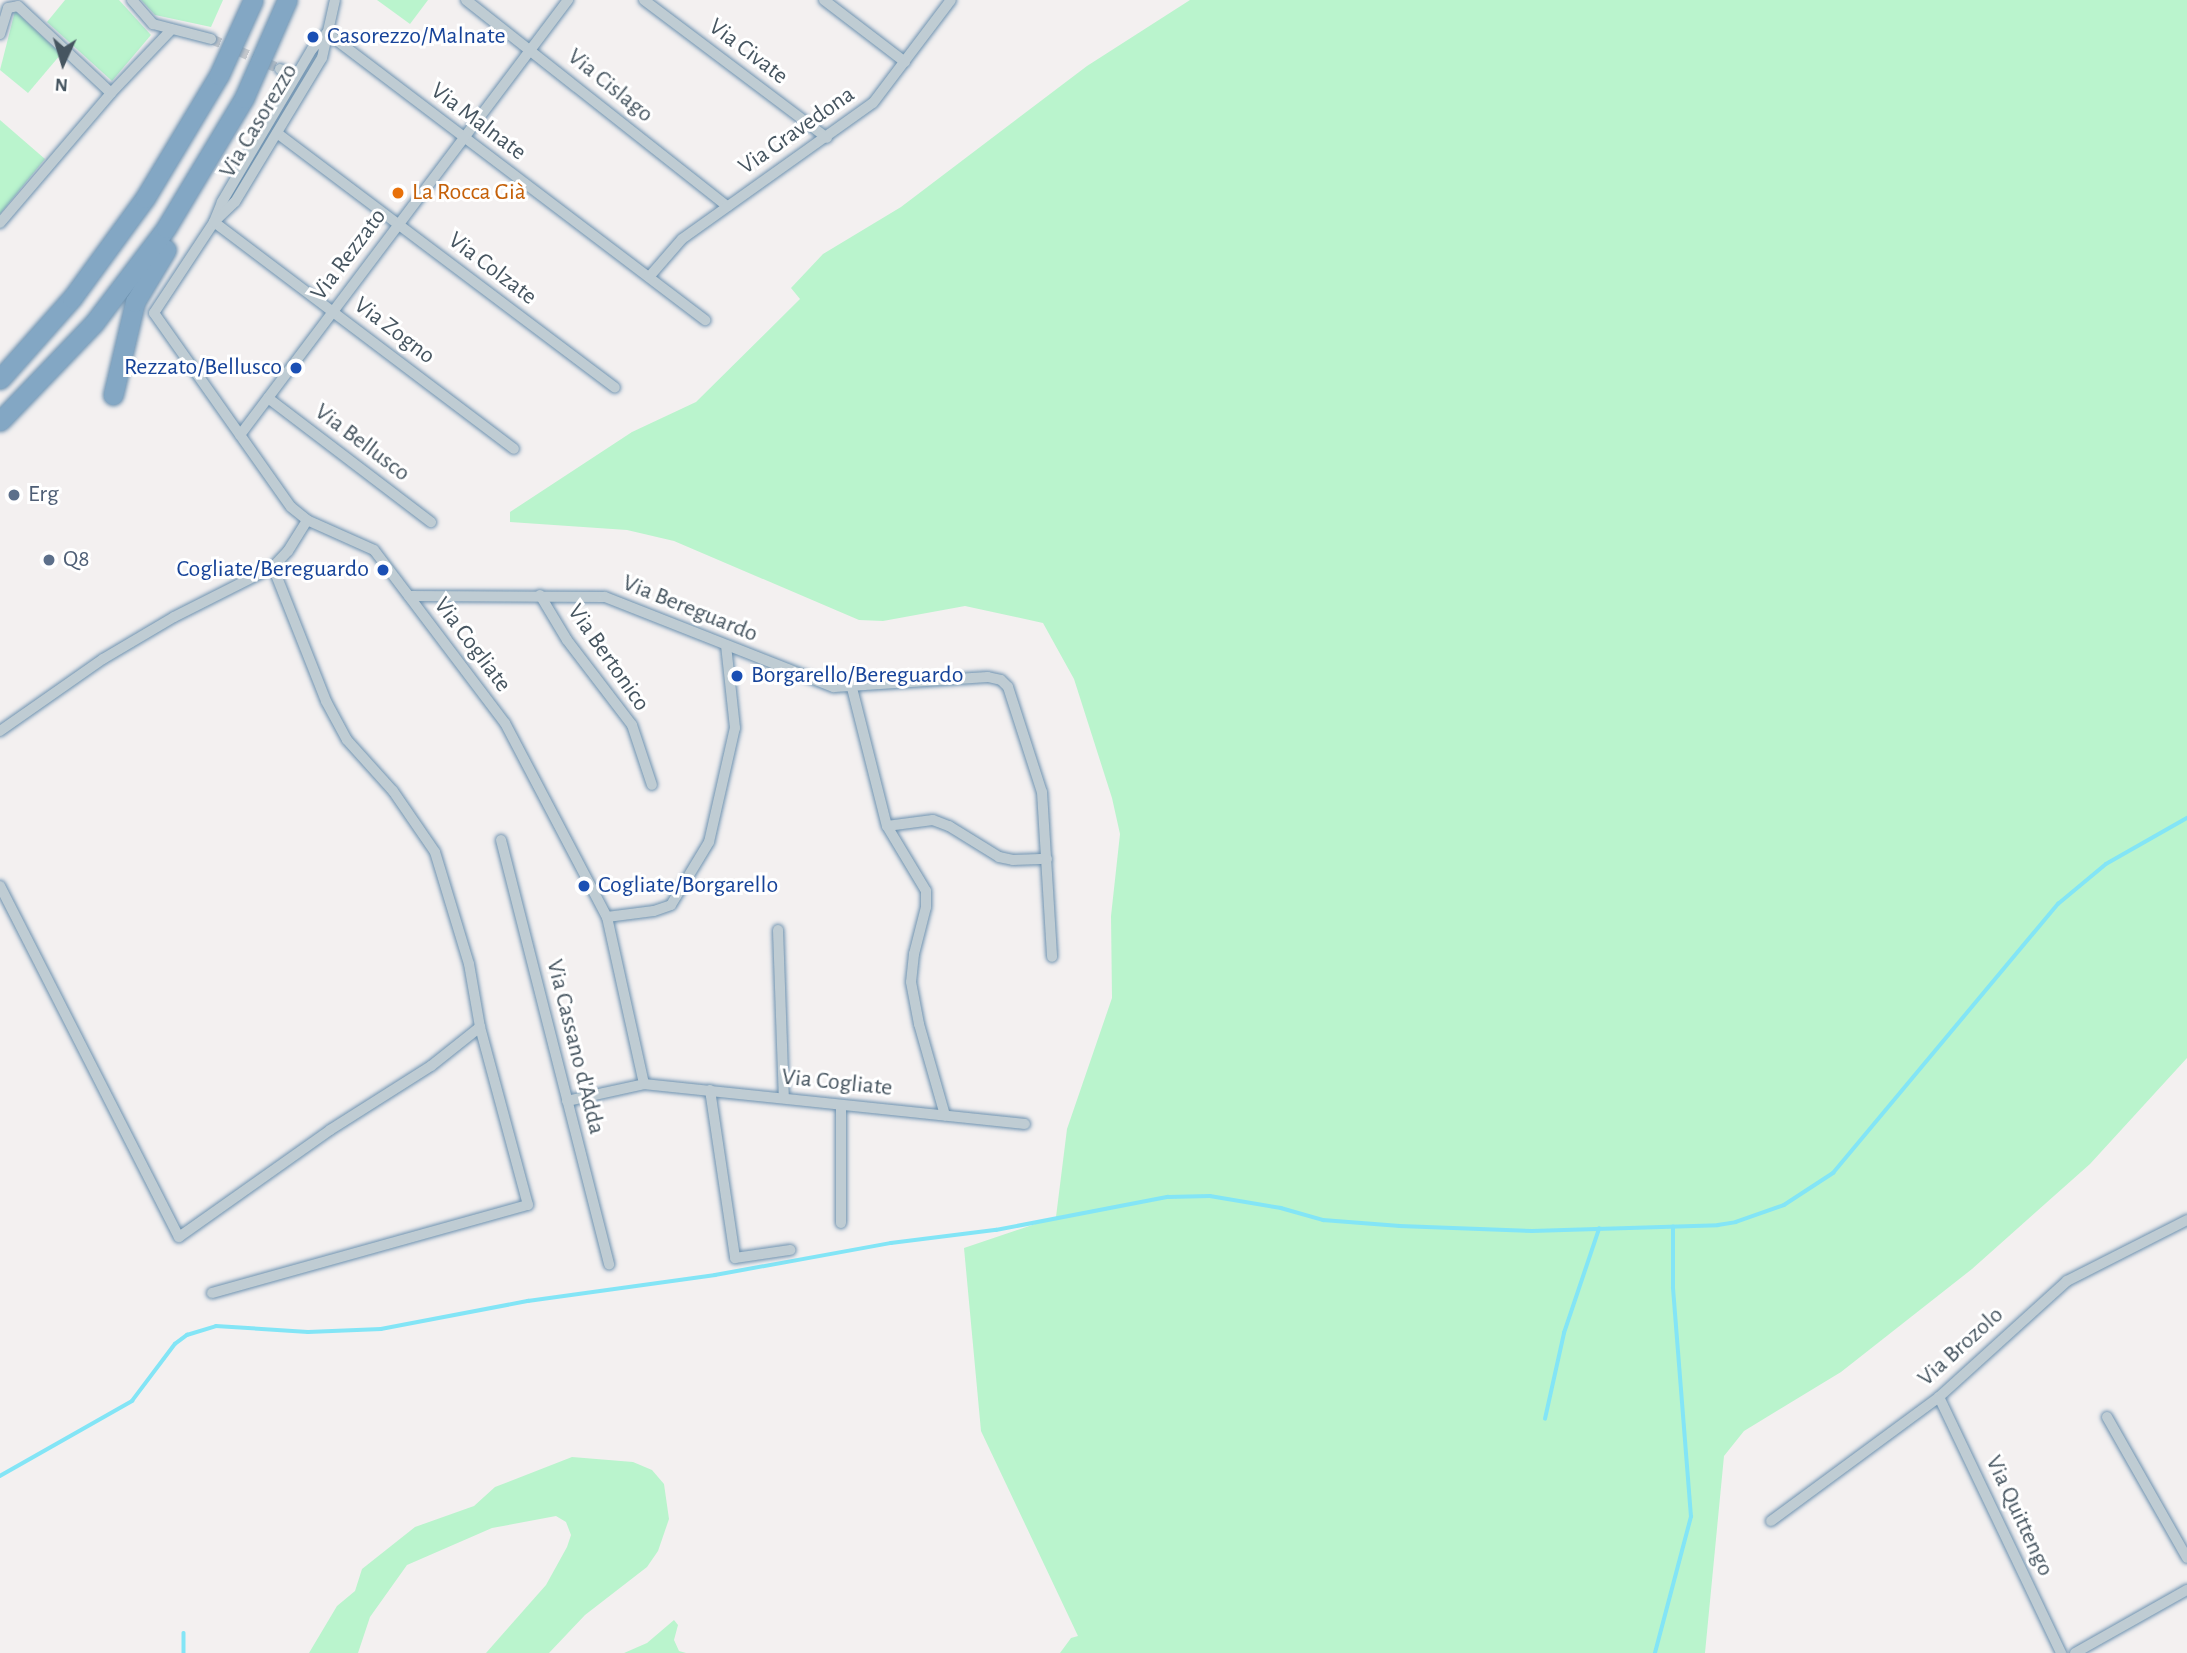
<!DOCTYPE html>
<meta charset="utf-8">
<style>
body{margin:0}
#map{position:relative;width:2187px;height:1653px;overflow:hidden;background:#f3f0f0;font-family:"Alegreya Sans",sans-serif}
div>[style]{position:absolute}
.green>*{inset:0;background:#baf4cd}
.stream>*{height:3.5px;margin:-1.75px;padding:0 1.75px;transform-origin:1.75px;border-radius:1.75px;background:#83e5f6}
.minor-tunnel>*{height:10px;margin-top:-5px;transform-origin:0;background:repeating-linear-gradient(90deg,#c8c9cc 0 10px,transparent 0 15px)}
.roads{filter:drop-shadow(0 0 2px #6e92b0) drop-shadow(0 0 2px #6e92b0)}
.minor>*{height:10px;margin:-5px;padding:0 5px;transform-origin:5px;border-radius:5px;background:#bfccd3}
.motorway>*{height:19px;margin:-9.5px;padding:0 9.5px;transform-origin:9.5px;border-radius:9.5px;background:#83a7c4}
.dots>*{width:19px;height:19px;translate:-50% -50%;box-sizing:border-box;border:4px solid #fff;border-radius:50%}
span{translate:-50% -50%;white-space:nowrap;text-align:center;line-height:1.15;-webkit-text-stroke:6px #fff;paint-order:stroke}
.transit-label{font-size:24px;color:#164399}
.left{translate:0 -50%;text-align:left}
.right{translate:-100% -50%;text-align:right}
.street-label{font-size:24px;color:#465560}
.food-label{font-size:24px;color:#c56008}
.service-label{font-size:24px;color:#4e5e75}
.north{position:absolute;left:28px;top:28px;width:70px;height:70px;-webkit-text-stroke:5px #fff;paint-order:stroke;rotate:184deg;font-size:19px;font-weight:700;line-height:28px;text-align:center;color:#465560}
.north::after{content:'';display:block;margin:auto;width:24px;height:32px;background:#465560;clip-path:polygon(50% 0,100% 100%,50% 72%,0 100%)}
</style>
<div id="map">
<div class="green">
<div style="clip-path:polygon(65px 0,119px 0,151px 35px,112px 81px,47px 22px)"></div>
<div style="clip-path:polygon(141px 0,223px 0,211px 27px,155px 15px)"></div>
<div style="clip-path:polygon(377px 0,428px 0,410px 24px)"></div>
<div style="clip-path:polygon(1190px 0,2187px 0,2187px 1058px,2090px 1164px,1972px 1269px,1841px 1372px,1744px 1431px,1724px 1456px,1705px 1653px,1060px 1653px,1071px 1638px,1078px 1636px,981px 1431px,964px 1248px,1056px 1217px,1067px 1129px,1112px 998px,1111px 916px,1120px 834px,1112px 798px,1074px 679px,1043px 623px,965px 606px,883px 621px,859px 620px,674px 541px,627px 530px,510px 522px,510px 512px,632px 432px,696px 402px,800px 299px,791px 288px,823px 254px,901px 207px,1087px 66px)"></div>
<div style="clip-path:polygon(15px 11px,61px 54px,28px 93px,0 70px)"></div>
<div style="clip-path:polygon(0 120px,45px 159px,0 214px)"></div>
<div style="clip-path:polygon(572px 1457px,633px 1462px,652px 1470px,664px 1484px,669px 1519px,658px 1551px,647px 1567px,585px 1615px,549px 1653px,486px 1653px,546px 1585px,567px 1547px,571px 1535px,566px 1522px,556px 1516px,492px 1528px,407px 1565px,370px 1617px,358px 1653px,309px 1653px,337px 1606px,355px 1591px,362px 1569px,415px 1527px,474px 1506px,495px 1487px)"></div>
<div style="clip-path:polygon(674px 1620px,678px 1625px,674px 1640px,679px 1651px,686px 1653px,624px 1653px,647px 1643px)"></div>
</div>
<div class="stream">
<div style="left:1545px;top:1419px;width:88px;rotate:-77.5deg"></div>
<div style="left:1564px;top:1333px;width:110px;rotate:-71.4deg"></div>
<div style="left:0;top:1476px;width:152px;rotate:-29.6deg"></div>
<div style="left:132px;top:1401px;width:71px;rotate:-53deg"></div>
<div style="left:175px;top:1344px;width:15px;rotate:-37deg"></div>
<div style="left:187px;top:1335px;width:30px;rotate:-17deg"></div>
<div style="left:216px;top:1326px;width:92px;rotate:3.7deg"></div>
<div style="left:308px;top:1332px;width:73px;rotate:-2.4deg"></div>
<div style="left:381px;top:1329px;width:150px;rotate:-10.8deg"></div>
<div style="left:528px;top:1301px;width:189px;rotate:-7.9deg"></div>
<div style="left:715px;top:1275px;width:179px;rotate:-10.3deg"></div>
<div style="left:891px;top:1243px;width:106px;rotate:-7.1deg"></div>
<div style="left:996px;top:1230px;width:175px;rotate:-10.9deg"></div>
<div style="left:1168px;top:1197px;width:42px;rotate:-1.4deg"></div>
<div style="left:1210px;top:1196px;width:72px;rotate:9.6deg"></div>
<div style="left:1281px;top:1208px;width:44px;rotate:15.9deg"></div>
<div style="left:1323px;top:1220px;width:77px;rotate:4.5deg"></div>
<div style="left:1400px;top:1226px;width:132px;rotate:2.2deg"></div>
<div style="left:1532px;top:1231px;width:186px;rotate:-1.8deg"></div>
<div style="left:1718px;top:1225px;width:18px;rotate:-9deg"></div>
<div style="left:1736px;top:1222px;width:51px;rotate:-19.5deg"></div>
<div style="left:1784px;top:1205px;width:59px;rotate:-33.1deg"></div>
<div style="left:1833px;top:1173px;width:351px;rotate:-50.1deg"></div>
<div style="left:2058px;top:904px;width:62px;rotate:-39.8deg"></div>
<div style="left:2106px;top:864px;width:93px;rotate:-29.6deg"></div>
<div style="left:184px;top:1633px;width:20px;rotate:90deg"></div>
<div style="left:1655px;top:1653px;width:141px;rotate:-75.2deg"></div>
<div style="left:1691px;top:1517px;width:230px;rotate:-94.5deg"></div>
<div style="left:1673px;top:1288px;width:61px;rotate:-90deg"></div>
</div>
<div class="minor-tunnel">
<div style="left:211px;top:39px;width:75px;rotate:23.5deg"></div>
</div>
<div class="roads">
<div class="minor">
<div style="left:132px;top:0;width:32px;rotate:49deg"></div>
<div style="left:153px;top:24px;width:60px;rotate:14.5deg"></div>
<div style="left:466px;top:0;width:333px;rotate:38.3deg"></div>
<div style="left:644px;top:0;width:229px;rotate:37deg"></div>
<div style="left:824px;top:0;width:102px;rotate:37.4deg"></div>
<div style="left:327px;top:33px;width:22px;rotate:133deg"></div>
<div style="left:312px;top:49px;width:178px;rotate:120.5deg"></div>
<div style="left:222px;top:202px;width:22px;rotate:112deg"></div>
<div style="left:214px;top:222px;width:109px;rotate:123.4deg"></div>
<div style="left:154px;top:313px;width:237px;rotate:54.8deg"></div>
<div style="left:291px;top:507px;width:21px;rotate:39deg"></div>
<div style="left:307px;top:520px;width:73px;rotate:24.1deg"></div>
<div style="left:374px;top:550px;width:217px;rotate:52.9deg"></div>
<div style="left:505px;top:723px;width:219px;rotate:62.3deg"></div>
<div style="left:607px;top:917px;width:171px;rotate:77.5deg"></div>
<div style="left:327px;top:33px;width:475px;rotate:37.2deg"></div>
<div style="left:0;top:34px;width:27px;rotate:-73deg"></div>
<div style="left:8px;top:8px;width:10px;rotate:-11deg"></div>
<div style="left:18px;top:6px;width:127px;rotate:43.1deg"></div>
<div style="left:280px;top:69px;width:17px;rotate:28deg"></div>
<div style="left:277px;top:133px;width:423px;rotate:37deg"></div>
<div style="left:214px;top:222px;width:376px;rotate:37.1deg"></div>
<div style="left:214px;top:222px;width:29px;rotate:-44deg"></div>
<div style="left:235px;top:202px;width:168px;rotate:-58.9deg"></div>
<div style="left:322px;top:58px;width:59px;rotate:-77.4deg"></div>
<div style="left:0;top:223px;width:171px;rotate:-49.5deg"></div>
<div style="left:111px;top:93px;width:87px;rotate:-46.4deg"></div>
<div style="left:649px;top:277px;width:50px;rotate:-49deg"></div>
<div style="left:682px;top:239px;width:234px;rotate:-35.5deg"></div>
<div style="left:873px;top:103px;width:129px;rotate:-52.9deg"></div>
<div style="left:268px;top:398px;width:205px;rotate:37.3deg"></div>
<div style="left:240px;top:435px;width:545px;rotate:-52.98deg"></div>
<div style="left:540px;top:595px;width:52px;rotate:59deg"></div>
<div style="left:567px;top:640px;width:107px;rotate:52.6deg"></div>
<div style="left:632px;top:725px;width:63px;rotate:71.6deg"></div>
<div style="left:409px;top:596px;width:196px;rotate:0.3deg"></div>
<div style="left:605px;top:597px;width:246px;rotate:21.5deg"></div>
<div style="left:834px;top:687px;width:154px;rotate:-3.7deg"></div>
<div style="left:988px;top:677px;width:13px;rotate:13deg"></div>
<div style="left:1001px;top:680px;width:10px;rotate:45deg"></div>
<div style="left:1008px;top:687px;width:110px;rotate:72.1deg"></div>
<div style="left:1042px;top:792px;width:165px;rotate:86.5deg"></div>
<div style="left:852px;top:688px;width:142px;rotate:75.8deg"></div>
<div style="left:887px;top:826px;width:76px;rotate:59deg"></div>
<div style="left:926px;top:891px;width:16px;rotate:90deg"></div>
<div style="left:926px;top:907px;width:49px;rotate:104.3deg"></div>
<div style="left:914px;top:954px;width:28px;rotate:96deg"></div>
<div style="left:911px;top:982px;width:43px;rotate:79.2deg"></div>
<div style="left:919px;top:1024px;width:95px;rotate:74.1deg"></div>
<div style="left:0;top:731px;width:126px;rotate:-35deg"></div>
<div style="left:103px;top:659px;width:82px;rotate:-30.6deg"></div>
<div style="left:174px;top:617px;width:111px;rotate:-26.8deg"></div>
<div style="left:273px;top:567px;width:22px;rotate:-47deg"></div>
<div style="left:288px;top:551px;width:36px;rotate:-58deg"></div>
<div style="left:887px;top:826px;width:46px;rotate:-7.4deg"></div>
<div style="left:933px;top:820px;width:17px;rotate:21deg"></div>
<div style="left:949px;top:826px;width:59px;rotate:31.8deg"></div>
<div style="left:999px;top:857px;width:14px;rotate:12deg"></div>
<div style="left:1013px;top:860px;width:34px;rotate:-2deg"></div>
<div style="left:501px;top:840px;width:438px;rotate:75.7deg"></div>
<div style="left:0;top:886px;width:394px;rotate:63deg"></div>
<div style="left:179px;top:1237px;width:185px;rotate:-35.3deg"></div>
<div style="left:330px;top:1130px;width:120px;rotate:-32.4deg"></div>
<div style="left:431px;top:1066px;width:63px;rotate:-38.5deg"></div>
<div style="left:607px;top:917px;width:47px;rotate:-7.3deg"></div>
<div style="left:654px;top:911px;width:18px;rotate:-19deg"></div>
<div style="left:671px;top:905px;width:74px;rotate:-58.9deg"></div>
<div style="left:709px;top:842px;width:117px;rotate:-77.2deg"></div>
<div style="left:735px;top:728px;width:83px;rotate:-96.2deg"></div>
<div style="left:778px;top:930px;width:168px;rotate:88deg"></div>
<div style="left:710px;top:1090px;width:170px;rotate:81.5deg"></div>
<div style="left:735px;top:1258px;width:56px;rotate:-8.3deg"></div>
<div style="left:567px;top:1101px;width:79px;rotate:-12.4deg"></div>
<div style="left:644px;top:1084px;width:383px;rotate:6deg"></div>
<div style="left:841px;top:1223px;width:118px;rotate:-90deg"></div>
<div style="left:212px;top:1293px;width:328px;rotate:-15.6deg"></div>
<div style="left:528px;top:1205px;width:184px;rotate:-105.1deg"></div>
<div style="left:480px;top:1027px;width:64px;rotate:-99.9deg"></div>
<div style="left:469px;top:964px;width:117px;rotate:-106.9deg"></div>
<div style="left:435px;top:852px;width:74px;rotate:-124.5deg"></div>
<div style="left:393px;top:791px;width:69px;rotate:-132deg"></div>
<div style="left:347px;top:740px;width:44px;rotate:-118.3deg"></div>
<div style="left:326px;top:701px;width:144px;rotate:-111.6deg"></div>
<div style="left:1939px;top:1397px;width:284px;rotate:64.5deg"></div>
<div style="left:2107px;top:1417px;width:162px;rotate:60.4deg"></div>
<div style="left:1771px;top:1521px;width:209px;rotate:-36.4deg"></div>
<div style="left:1939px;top:1397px;width:173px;rotate:-42.2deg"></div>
<div style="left:2067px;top:1281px;width:135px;rotate:-26.9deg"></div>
<div style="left:2075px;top:1653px;width:129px;rotate:-29.4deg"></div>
</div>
<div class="motorway">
<div style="left:0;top:379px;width:108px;rotate:-48.4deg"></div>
<div style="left:72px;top:298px;width:124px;rotate:-53.9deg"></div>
<div style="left:145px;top:198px;width:144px;rotate:-59deg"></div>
<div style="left:219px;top:75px;width:82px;rotate:-65.6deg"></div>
<div style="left:113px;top:395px;width:96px;rotate:-76.7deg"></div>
<div style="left:135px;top:302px;width:61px;rotate:-59.2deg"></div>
<div style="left:0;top:421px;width:136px;rotate:-46.2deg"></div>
<div style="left:94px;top:323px;width:119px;rotate:-52.8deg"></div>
<div style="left:166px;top:228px;width:152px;rotate:-59deg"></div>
<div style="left:244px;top:98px;width:107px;rotate:-66.3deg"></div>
</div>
</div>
<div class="dots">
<div style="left:313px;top:37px;background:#1a4fb4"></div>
<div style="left:398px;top:193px;background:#e8710a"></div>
<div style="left:296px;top:368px;background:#1a4fb4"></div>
<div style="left:14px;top:495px;background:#5c6f8a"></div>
<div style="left:49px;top:560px;background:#5c6f8a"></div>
<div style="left:383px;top:570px;background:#1a4fb4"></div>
<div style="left:737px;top:676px;background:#1a4fb4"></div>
<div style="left:584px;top:886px;background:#1a4fb4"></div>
</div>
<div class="transit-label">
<span class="left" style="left:327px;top:37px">Casorezzo/Malnate</span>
<span class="right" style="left:282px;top:368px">Rezzato/Bellusco</span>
<span class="right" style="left:369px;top:570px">Cogliate/Bereguardo</span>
<span class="left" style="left:751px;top:676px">Borgarello/Bereguardo</span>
<span class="left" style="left:598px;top:886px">Cogliate/Borgarello</span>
</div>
<div class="street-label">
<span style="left:748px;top:52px;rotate:37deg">Via Civate</span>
<span style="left:610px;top:86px;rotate:39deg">Via Cislago</span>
<span style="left:259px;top:121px;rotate:-59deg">Via Casorezzo</span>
<span style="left:478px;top:122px;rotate:37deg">Via Malnate</span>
<span style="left:797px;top:131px;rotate:-35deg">Via Gravedona</span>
<span style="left:349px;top:255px;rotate:-53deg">Via Rezzato</span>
<span style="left:492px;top:269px;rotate:37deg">Via Colzate</span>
<span style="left:394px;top:331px;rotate:37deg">Via Zogno</span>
<span style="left:362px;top:443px;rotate:37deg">Via Bellusco</span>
<span style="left:690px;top:609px;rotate:22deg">Via Bereguardo</span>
<span style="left:472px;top:645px;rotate:53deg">Via Cogliate</span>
<span style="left:608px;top:658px;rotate:55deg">Via Bertonico</span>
<span style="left:575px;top:1047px;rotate:76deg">Via Cassano d'Adda</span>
<span style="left:837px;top:1083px;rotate:6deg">Via Cogliate</span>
<span style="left:1961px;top:1347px;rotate:-42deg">Via Brozolo</span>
<span style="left:2019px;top:1516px;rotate:65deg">Via Quittengo</span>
</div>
<div class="food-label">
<span class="left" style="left:412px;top:193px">La Rocca Già</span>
</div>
<div class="service-label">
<span class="left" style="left:28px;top:495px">Erg</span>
<span class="left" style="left:63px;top:560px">Q8</span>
</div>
<div class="north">N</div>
</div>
